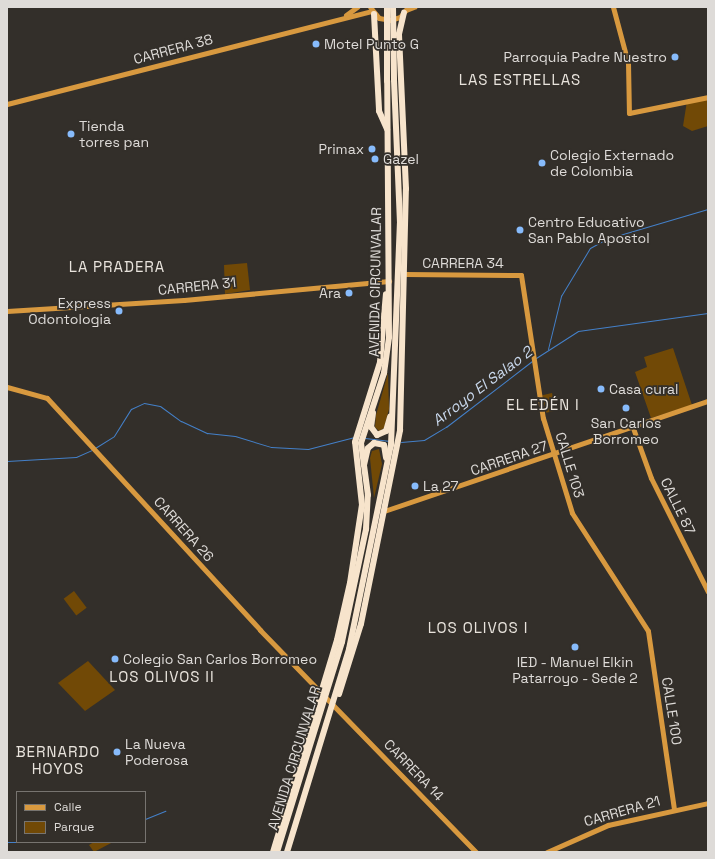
<!DOCTYPE html>
<meta charset="utf-8">
<style>
body{margin:0}
#map{position:relative;width:715px;height:859px;overflow:hidden;background:#332f2a;font-family:"Space Grotesk",sans-serif}
div>[style]{position:absolute}
.green>*{inset:0;background:#714906;transform-origin:0 0}
.stream>*{height:1px;margin:-0.5px;padding:0 0.5px;transform-origin:0.5px;border-radius:0.5px;background:#4480c9}
.secondary>*{height:5px;margin:-2.5px;padding:0 2.5px;transform-origin:2.5px;border-radius:2.5px;background:#d8993f}
.highway>*{height:6px;margin:-3px;padding:0 3px;transform-origin:3px;border-radius:3px;background:#f7e4cc}
.highway-bridge>*{height:6px;margin:-3px;padding:0 3px;transform-origin:3px;border-radius:3px;background:#f7e4cc}
.dots>*{width:11px;height:11px;translate:-50% -50%;box-sizing:border-box;border:2px solid #332f2a;border-radius:50%}
span{translate:-50% -50%;white-space:nowrap;text-align:center;line-height:1.15;-webkit-text-stroke:3.5px #332f2a;paint-order:stroke}
.poi-label{font-size:14px;color:#dedbd8}
.left{translate:0 -50%;text-align:left}
.right{translate:-100% -50%;text-align:right}
.street-label{font-size:14px;color:#dedbd8}
.neighbourhood-label{font-size:15px;color:#e8e3dc;letter-spacing:1px}
.water-label{font-size:15px;color:#c9d8ec;font-style:italic}
.frame{position:absolute;inset:0;border:8px solid #dedbd8;pointer-events:none}
.legend{position:absolute;left:16px;top:791px;width:130px;height:52px;box-sizing:border-box;background:#332f2a;border:1px solid #777470;margin:0;padding:5px 7px;list-style:none;font-size:12px;color:#dedbd8}
.legend li{display:flex;align-items:center;gap:8px;height:20px}
.legend b{width:20px;border:1px solid #777470}
</style>
<div id="map">
<div class="green">
<div style="clip-path:polygon(708px 99px,708px 126px,692px 131px,683px 126px,687px 101px)"></div>
<div style="clip-path:polygon(247px 263px,250px 290px,225px 294px,224px 265px)"></div>
<div style="clip-path:polygon(673px 348px,692px 405px,651px 418px,635px 372px,647px 367px,644px 357px)"></div>
<div style="clip-path:polygon(388px 373px,389px 409px,384px 428px,379px 431px,375px 427px,376px 415px)"></div>
<div style="left:552px;top:393px;width:18px;height:10px;rotate:77deg"></div>
<div style="clip-path:polygon(379px 449px,382px 464px,374px 498px,370px 458px,372px 451px)"></div>
<div style="left:74px;top:591px;width:21px;height:13px;rotate:53deg"></div>
<div style="clip-path:polygon(88px 661px,115px 690px,85px 711px,58px 683px)"></div>
<div style="clip-path:polygon(94px 842px,113px 842px,94px 852px,89px 845px)"></div>
</div>
<div class="stream">
<div style="left:548px;top:349px;width:55px;rotate:-76.2deg"></div>
<div style="left:561px;top:296px;width:56px;rotate:-58.9deg"></div>
<div style="left:590px;top:248px;width:18px;rotate:-29deg"></div>
<div style="left:606px;top:239px;width:106px;rotate:-16.4deg"></div>
<div style="left:536px;top:358px;width:50px;rotate:-32.7deg"></div>
<div style="left:578px;top:331px;width:131px;rotate:-7.9deg"></div>
<div style="left:365px;top:438px;width:23px;rotate:7deg"></div>
<div style="left:401px;top:442px;width:23px;rotate:-5deg"></div>
<div style="left:424px;top:440px;width:26px;rotate:-31deg"></div>
<div style="left:446px;top:427px;width:108px;rotate:-37.5deg"></div>
<div style="left:95px;top:448px;width:22px;rotate:-32deg"></div>
<div style="left:114px;top:436px;width:32px;rotate:-58deg"></div>
<div style="left:131px;top:409px;width:14px;rotate:-25deg"></div>
<div style="left:144px;top:403px;width:16px;rotate:11deg"></div>
<div style="left:160px;top:406px;width:26px;rotate:36deg"></div>
<div style="left:181px;top:421px;width:29px;rotate:25deg"></div>
<div style="left:207px;top:433px;width:28px;rotate:6deg"></div>
<div style="left:235px;top:436px;width:38px;rotate:17deg"></div>
<div style="left:271px;top:447px;width:37px;rotate:3deg"></div>
<div style="left:308px;top:449px;width:48px;rotate:-14.6deg"></div>
<div style="left:7px;top:461px;width:69px;rotate:-3.3deg"></div>
<div style="left:76px;top:457px;width:17px;rotate:-24deg"></div>
<div style="left:145px;top:819px;width:22px;rotate:-22deg"></div>
<div style="left:7px;top:842px;width:11px"></div>
</div>
<div class="secondary">
<div style="left:370px;top:7px;width:14px;rotate:51deg"></div>
<div style="left:379px;top:18px;width:11px;rotate:10deg"></div>
<div style="left:390px;top:20px;width:10px;rotate:-17deg"></div>
<div style="left:400px;top:17px;width:13px;rotate:-51deg"></div>
<div style="left:613px;top:7px;width:58px;rotate:75deg"></div>
<div style="left:628px;top:63px;width:50px;rotate:88.9deg"></div>
<div style="left:629px;top:113px;width:81px;rotate:-11.4deg"></div>
<div style="left:406px;top:10px;width:9px;rotate:-21deg"></div>
<div style="left:346px;top:15px;width:14px;rotate:-36deg"></div>
<div style="left:7px;top:104px;width:377px;rotate:-14.3deg"></div>
<div style="left:405px;top:274px;width:116px;rotate:0.5deg"></div>
<div style="left:521px;top:275px;width:145px;rotate:81.3deg"></div>
<div style="left:543px;top:418px;width:99px;rotate:73deg"></div>
<div style="left:572px;top:513px;width:140px;rotate:57.2deg"></div>
<div style="left:648px;top:631px;width:180px;rotate:81.7deg"></div>
<div style="left:7px;top:311px;width:177px;rotate:-3.6deg"></div>
<div style="left:184px;top:300px;width:206px;rotate:-5.3deg"></div>
<div style="left:7px;top:387px;width:41px;rotate:15.4deg"></div>
<div style="left:47px;top:398px;width:315px;rotate:47.4deg"></div>
<div style="left:260px;top:630px;width:310px;rotate:45.8deg"></div>
<div style="left:633px;top:428px;width:53px;rotate:70.2deg"></div>
<div style="left:651px;top:478px;width:127px;rotate:63.4deg"></div>
<div style="left:384px;top:511px;width:342px;rotate:-18.8deg"></div>
<div style="left:547px;top:852px;width:67px;rotate:-23.9deg"></div>
<div style="left:608px;top:825px;width:102px;rotate:-12.4deg"></div>
</div>
<div class="highway">
<div style="left:374px;top:14px;width:97px;rotate:87deg"></div>
<div style="left:379px;top:111px;width:20px;rotate:66deg"></div>
<div style="left:373px;top:413px;width:14px;rotate:98deg"></div>
<div style="left:371px;top:427px;width:10px;rotate:53deg"></div>
<div style="left:377px;top:435px;width:10px;rotate:-24deg"></div>
<div style="left:386px;top:431px;width:15px;rotate:-74deg"></div>
<div style="left:364px;top:465px;width:17px;rotate:-77deg"></div>
<div style="left:368px;top:448px;width:8px;rotate:-40deg"></div>
<div style="left:374px;top:443px;width:10px;rotate:11deg"></div>
<div style="left:384px;top:445px;width:13px;rotate:81deg"></div>
<div style="left:339px;top:694px;width:73px;rotate:-72.6deg"></div>
<div style="left:361px;top:624px;width:198px;rotate:-78.6deg"></div>
<div style="left:400px;top:430px;width:241px;rotate:-88.6deg"></div>
<div style="left:406px;top:189px;width:155px;rotate:-92.6deg"></div>
<div style="left:399px;top:34px;width:22px;rotate:-77deg"></div>
<div style="left:273px;top:852px;width:221px;rotate:-73.2deg"></div>
<div style="left:337px;top:640px;width:58px;rotate:-77.2deg"></div>
<div style="left:350px;top:583px;width:79px;rotate:-81.3deg"></div>
<div style="left:362px;top:505px;width:63px;rotate:-96.3deg"></div>
<div style="left:355px;top:442px;width:84px;rotate:-72.6deg"></div>
<div style="left:380px;top:362px;width:68px;rotate:-85deg"></div>
<div style="left:277px;top:852px;width:220px;rotate:-72.8deg"></div>
<div style="left:342px;top:642px;width:116px;rotate:-78deg"></div>
<div style="left:366px;top:529px;width:34px;rotate:-87deg"></div>
<div style="left:368px;top:495px;width:52px;rotate:-97.7deg"></div>
<div style="left:361px;top:443px;width:74px;rotate:-71.8deg"></div>
<div style="left:384px;top:373px;width:36px;rotate:-82deg"></div>
<div style="left:389px;top:337px;width:256px;rotate:-90.4deg"></div>
<div style="left:287px;top:852px;width:212px;rotate:-73deg"></div>
<div style="left:349px;top:649px;width:208px;rotate:-78.4deg"></div>
<div style="left:391px;top:445px;width:222px;rotate:-87.7deg"></div>
<div style="left:400px;top:223px;width:143px;rotate:-92.4deg"></div>
</div>
<div class="highway-bridge">
<div style="left:387px;top:7px;width:74px;rotate:90deg"></div>
<div style="left:393px;top:7px;width:73px;rotate:89.2deg"></div>
</div>
<div class="dots">
<div style="left:316px;top:44px;background:#87bbfb"></div>
<div style="left:675px;top:57px;background:#87bbfb"></div>
<div style="left:71px;top:134px;background:#87bbfb"></div>
<div style="left:372px;top:149px;background:#87bbfb"></div>
<div style="left:375px;top:159px;background:#87bbfb"></div>
<div style="left:542px;top:163px;background:#87bbfb"></div>
<div style="left:520px;top:230px;background:#87bbfb"></div>
<div style="left:349px;top:293px;background:#87bbfb"></div>
<div style="left:119px;top:311px;background:#87bbfb"></div>
<div style="left:601px;top:389px;background:#87bbfb"></div>
<div style="left:626px;top:408px;background:#87bbfb"></div>
<div style="left:415px;top:486px;background:#87bbfb"></div>
<div style="left:575px;top:647px;background:#87bbfb"></div>
<div style="left:115px;top:659px;background:#87bbfb"></div>
<div style="left:117px;top:752px;background:#87bbfb"></div>
</div>
<div class="poi-label">
<span class="left" style="left:324px;top:44px">Motel Punto G</span>
<span class="right" style="left:667px;top:57px">Parroquia Padre Nuestro</span>
<span class="left" style="left:79px;top:134px">Tienda<br>torres pan</span>
<span class="right" style="left:364px;top:149px">Primax</span>
<span class="left" style="left:550px;top:163px">Colegio Externado<br>de Colombia</span>
<span class="left" style="left:383px;top:159px">Gazel</span>
<span class="left" style="left:528px;top:230px">Centro Educativo<br>San Pablo Apostol</span>
<span class="right" style="left:341px;top:293px">Ara</span>
<span class="right" style="left:111px;top:311px">Express<br>Odontologia</span>
<span class="left" style="left:609px;top:389px">Casa cural</span>
<span style="left:626px;top:431px">San Carlos<br>Borromeo</span>
<span class="left" style="left:423px;top:486px">La 27</span>
<span class="left" style="left:123px;top:659px">Colegio San Carlos Borromeo</span>
<span style="left:575px;top:670px">IED - Manuel Elkin<br>Patarroyo - Sede 2</span>
<span class="left" style="left:125px;top:752px">La Nueva<br>Poderosa</span>
</div>
<div class="street-label">
<span style="left:173px;top:49px;rotate:-15deg">CARRERA 38</span>
<span style="left:463px;top:263px">CARRERA 34</span>
<span style="left:375px;top:282px;rotate:-89deg">AVENIDA CIRCUNVALAR</span>
<span style="left:197px;top:286px;rotate:-6deg">CARRERA 31</span>
<span style="left:509px;top:458px;rotate:-19deg">CARRERA 27</span>
<span style="left:570px;top:465px;rotate:73deg">CALLE 103</span>
<span style="left:678px;top:506px;rotate:64deg">CALLE 87</span>
<span style="left:184px;top:529px;rotate:48deg">CARRERA 26</span>
<span style="left:672px;top:711px;rotate:81deg">CALLE 100</span>
<span style="left:294px;top:758px;rotate:-73deg">AVENIDA CIRCUNVALAR</span>
<span style="left:414px;top:770px;rotate:46deg">CARRERA 14</span>
<span style="left:622px;top:811px;rotate:-16deg">CARRERA 21</span>
</div>
<div class="neighbourhood-label">
<span style="left:520px;top:80px">LAS ESTRELLAS</span>
<span style="left:117px;top:267px">LA PRADERA</span>
<span style="left:543px;top:405px">EL EDÉN I</span>
<span style="left:478px;top:628px">LOS OLIVOS I</span>
<span style="left:162px;top:677px">LOS OLIVOS II</span>
<span style="left:58px;top:760px">BERNARDO<br>HOYOS</span>
</div>
<div class="water-label">
<span style="left:482px;top:386px;rotate:-37deg">Arroyo El Salao 2</span>
</div>
<div class="frame"></div>
<ul class="legend">
<li><b style="height:5px;background:#d8993f"></b>Calle</li>
<li><b style="height:11px;background:#714906"></b>Parque</li>
</ul>
</div>
